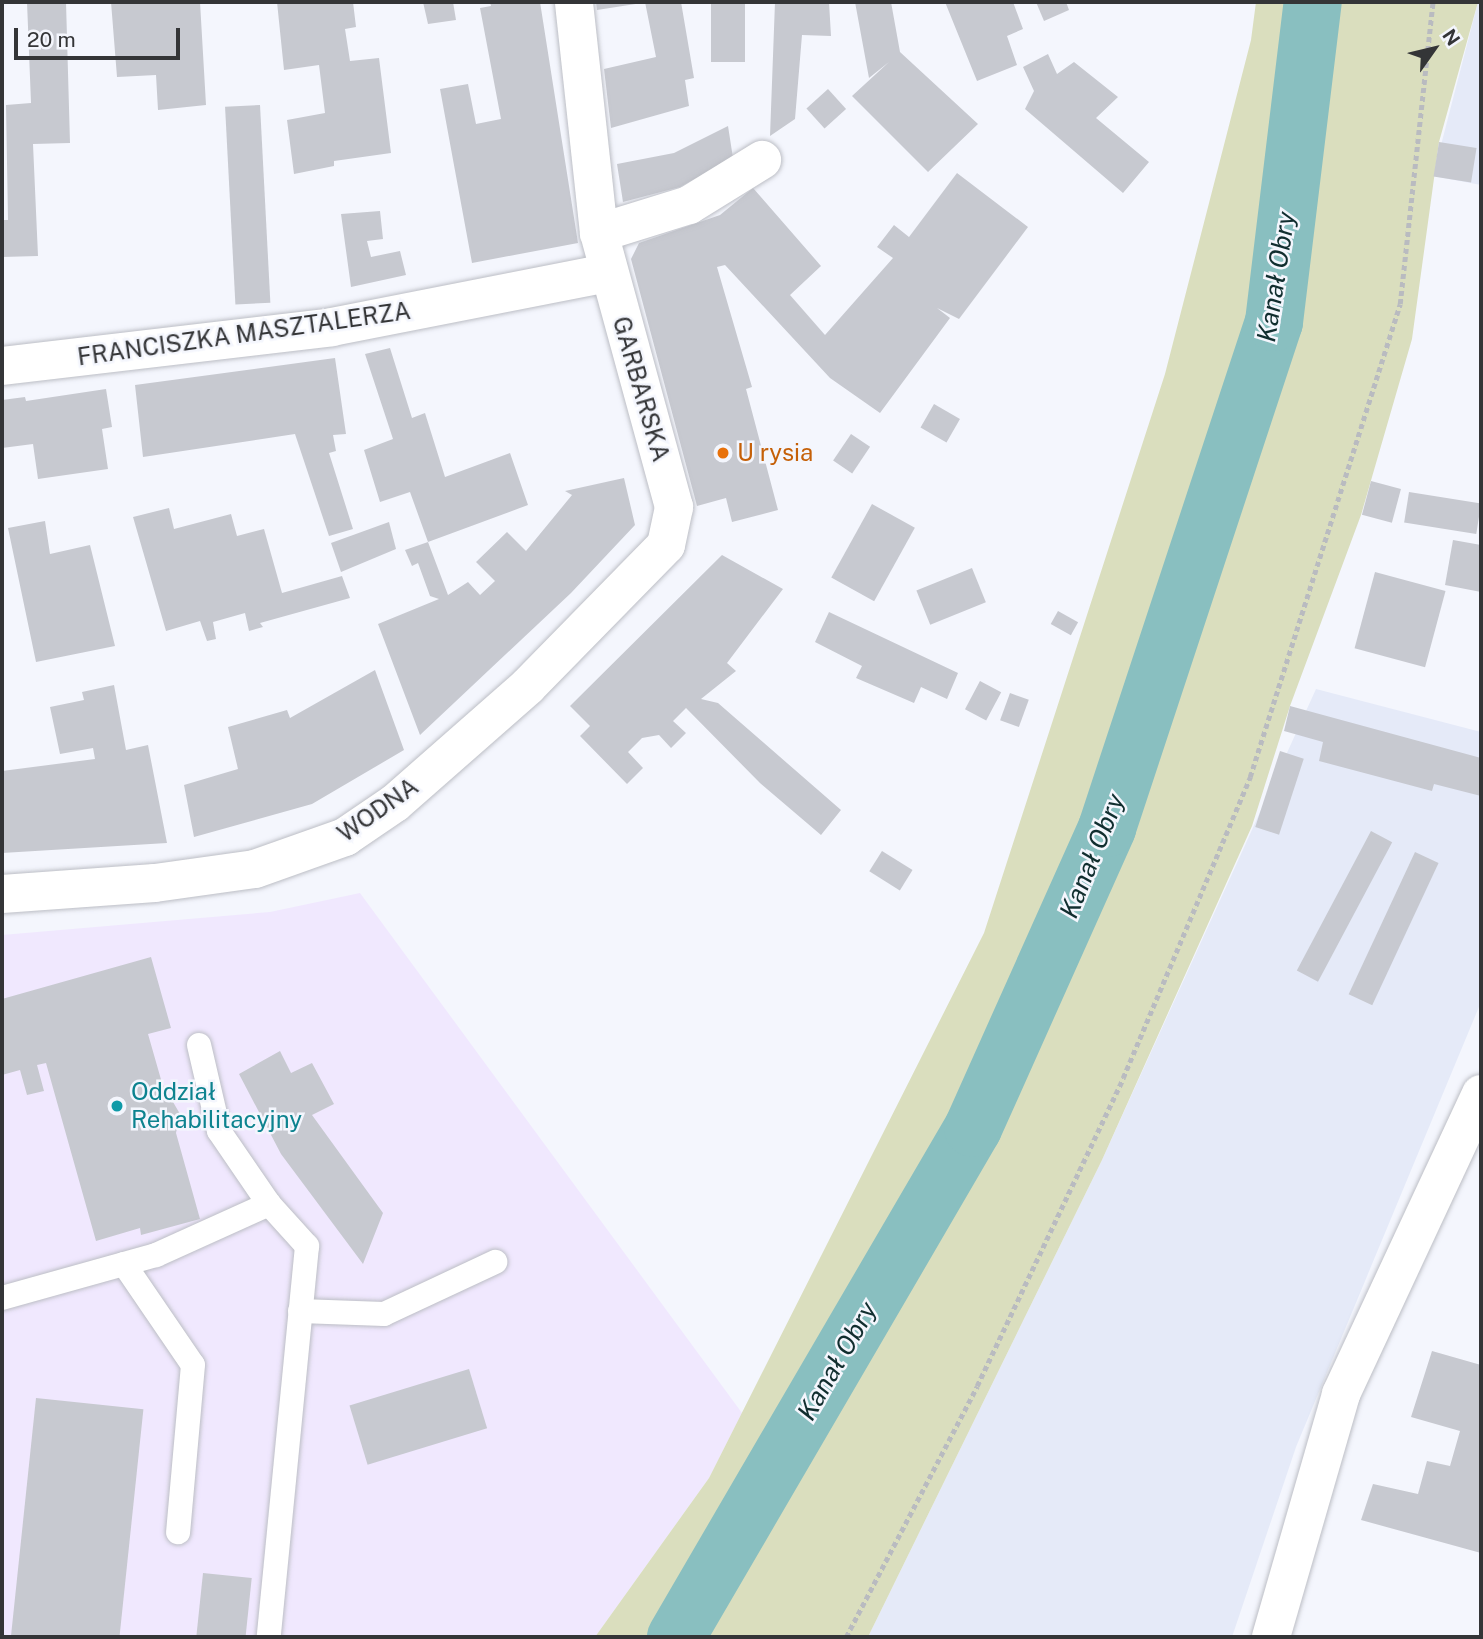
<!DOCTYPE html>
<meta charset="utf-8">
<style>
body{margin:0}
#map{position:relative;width:1483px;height:1639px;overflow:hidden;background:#f4f6fd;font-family:"Public Sans",sans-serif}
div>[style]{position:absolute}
.built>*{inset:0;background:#e5eaf8}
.medical>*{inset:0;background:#f0e8fe}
.green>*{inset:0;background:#dadebe}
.canal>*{height:58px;margin:-29px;padding:0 29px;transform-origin:29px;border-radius:29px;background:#89bfc0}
.building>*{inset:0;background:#c7c9d0;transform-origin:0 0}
.path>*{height:4.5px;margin-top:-2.25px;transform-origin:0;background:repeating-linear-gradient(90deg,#b9bbc0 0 5px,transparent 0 8.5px)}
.roads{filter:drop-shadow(0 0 2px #bcbec5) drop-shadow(0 0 2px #bcbec5)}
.lane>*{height:24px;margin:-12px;padding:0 12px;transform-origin:12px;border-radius:12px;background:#fff}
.street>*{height:38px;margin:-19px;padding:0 19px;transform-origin:19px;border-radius:19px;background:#fff}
.dots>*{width:19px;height:19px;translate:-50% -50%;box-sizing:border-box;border:4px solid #f4f6fd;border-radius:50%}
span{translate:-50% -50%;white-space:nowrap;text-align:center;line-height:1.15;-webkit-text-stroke:5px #f4f6fd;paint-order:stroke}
.street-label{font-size:24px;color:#343537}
.food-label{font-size:24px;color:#c56008}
.left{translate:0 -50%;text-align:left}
.culture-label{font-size:24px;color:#0d838f}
.water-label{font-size:26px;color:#112e2f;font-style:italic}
.frame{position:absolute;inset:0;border:4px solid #343537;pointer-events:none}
.north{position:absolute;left:1399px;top:14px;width:70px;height:70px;-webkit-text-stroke:5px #f4f6fd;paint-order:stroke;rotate:56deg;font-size:19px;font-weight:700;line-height:28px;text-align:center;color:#343537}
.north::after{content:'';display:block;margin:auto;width:24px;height:32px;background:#343537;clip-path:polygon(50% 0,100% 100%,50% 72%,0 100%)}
.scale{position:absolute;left:14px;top:28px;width:166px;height:32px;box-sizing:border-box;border:4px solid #343537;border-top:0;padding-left:9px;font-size:21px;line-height:24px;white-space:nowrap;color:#343537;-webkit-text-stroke:5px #f4f6fd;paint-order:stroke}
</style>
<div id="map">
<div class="built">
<div style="clip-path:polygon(1478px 2px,1481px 2px,1481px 185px,1433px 176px)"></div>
<div style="clip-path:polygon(1316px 689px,1481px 732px,1481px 1002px,1296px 1447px,1232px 1637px,868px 1637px,1102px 1160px)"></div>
</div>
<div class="medical">
<div style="clip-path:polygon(360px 893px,742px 1413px,709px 1478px,595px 1637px,2px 1637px,2px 935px,270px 912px)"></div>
</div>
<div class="green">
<div style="clip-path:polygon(1256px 2px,1478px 2px,1439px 142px,1412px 339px,1361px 515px,1290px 706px,1252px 826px,1102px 1160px,868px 1637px,595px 1637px,709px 1478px,984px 933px,1165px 374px,1251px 40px)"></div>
</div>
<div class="canal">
<div style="left:676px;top:1637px;width:589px;rotate:-59.74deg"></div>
<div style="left:973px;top:1128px;width:329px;rotate:-65.9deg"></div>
<div style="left:1107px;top:828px;width:533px;rotate:-71.74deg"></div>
<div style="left:1274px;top:322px;width:322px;rotate:-83.1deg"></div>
</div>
<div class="building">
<div style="clip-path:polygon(27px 2px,66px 2px,70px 143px,33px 144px,38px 256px,2px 257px,2px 220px,8px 220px,6px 105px,31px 103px)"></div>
<div style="clip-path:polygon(111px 2px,200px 2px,206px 105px,158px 110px,156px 75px,117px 77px)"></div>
<div style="clip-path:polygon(277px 2px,353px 2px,356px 27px,345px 29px,350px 61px,379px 58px,391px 153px,334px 161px,334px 166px,294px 174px,287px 120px,325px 113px,319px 65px,284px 70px)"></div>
<div style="clip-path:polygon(423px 2px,453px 2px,456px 20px,428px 24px)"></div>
<div style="clip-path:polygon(490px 2px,540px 2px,578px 243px,472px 263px,440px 89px,468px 84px,476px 124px,501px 119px,480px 8px,491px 6px)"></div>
<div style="clip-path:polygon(596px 2px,642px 2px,642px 3px,597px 10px)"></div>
<div style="clip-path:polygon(645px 2px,681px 2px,694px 78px,685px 80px,689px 106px,611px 128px,604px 69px,656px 57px)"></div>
<div style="left:711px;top:2px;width:34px;height:60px"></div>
<div style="clip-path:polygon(775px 2px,829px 2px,831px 36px,802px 35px,795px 119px,770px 136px)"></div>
<div style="clip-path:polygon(855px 2px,891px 2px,900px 52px,978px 124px,928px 172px,852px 96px,889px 62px,869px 78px)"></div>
<div style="clip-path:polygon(945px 2px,1013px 2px,1023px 29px,1007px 36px,1017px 65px,977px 81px)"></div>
<div style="clip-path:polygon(1036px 2px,1066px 2px,1069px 10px,1044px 21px)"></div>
<div style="clip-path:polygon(1048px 54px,1057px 74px,1074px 62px,1118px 97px,1096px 118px,1149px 162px,1123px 193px,1025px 109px,1034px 91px,1023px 67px)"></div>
<div style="left:828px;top:89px;width:27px;height:29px;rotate:48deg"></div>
<div style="left:260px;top:105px;width:198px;height:35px;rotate:87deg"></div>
<div style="clip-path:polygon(728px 126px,733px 158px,680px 187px,623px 202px,617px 164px,674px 153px)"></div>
<div style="left:1439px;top:142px;width:38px;height:35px;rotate:9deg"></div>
<div style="clip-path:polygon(957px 173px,1028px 227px,959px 319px,937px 308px,950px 318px,880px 413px,830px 378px,725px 265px,717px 267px,752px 387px,746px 389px,778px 510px,732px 522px,726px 498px,697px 506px,631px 259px,639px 243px,720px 215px,753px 188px,821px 266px,790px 295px,825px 335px,893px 258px,877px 247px,894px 225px,909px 237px)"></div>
<div style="clip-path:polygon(380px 211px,383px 239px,367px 241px,371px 257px,400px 251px,406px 275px,351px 287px,341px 214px)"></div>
<div style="clip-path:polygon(390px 348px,412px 418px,425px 413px,445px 477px,510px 453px,528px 505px,428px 542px,448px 595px,468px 582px,480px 595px,495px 581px,476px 562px,507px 532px,526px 551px,572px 495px,565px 491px,624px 478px,635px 525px,571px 593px,420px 735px,378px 624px,439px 599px,430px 596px,418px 563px,412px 566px,405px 550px,428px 542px,410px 492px,380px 502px,364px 450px,393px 439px,365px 354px)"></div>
<div style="clip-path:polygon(335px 358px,346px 434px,333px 435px,336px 451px,329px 453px,353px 529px,329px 536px,295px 434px,143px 457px,135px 385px)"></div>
<div style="clip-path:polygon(106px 389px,112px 427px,102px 429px,108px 469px,38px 479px,33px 444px,2px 448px,2px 400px,25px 397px,26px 401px)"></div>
<div style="left:934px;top:404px;width:30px;height:27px;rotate:30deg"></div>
<div style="left:851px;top:434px;width:23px;height:32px;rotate:34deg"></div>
<div style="left:1371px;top:481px;width:31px;height:35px;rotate:15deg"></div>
<div style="left:1409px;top:492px;width:73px;height:31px;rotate:9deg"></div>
<div style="left:872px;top:504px;width:49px;height:84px;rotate:29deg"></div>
<div style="clip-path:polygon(169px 508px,174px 529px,231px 514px,237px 536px,264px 529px,282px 593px,342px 576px,350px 598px,260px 623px,263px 627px,249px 631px,245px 613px,213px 622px,216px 639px,207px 641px,200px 621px,166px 631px,133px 517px)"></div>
<div style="clip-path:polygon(45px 521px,50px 554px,90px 545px,115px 646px,36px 662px,8px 528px)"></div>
<div style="clip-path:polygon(389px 522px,396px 549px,341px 572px,331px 543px)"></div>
<div style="clip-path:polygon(1453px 540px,1481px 545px,1481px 592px,1445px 585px)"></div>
<div style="clip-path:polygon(722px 555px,783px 589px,727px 663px,736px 671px,701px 699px,718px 703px,841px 810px,821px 835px,760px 783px,686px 708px,673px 721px,686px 733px,671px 748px,659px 735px,642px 738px,628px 752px,643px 768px,627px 784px,580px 736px,590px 726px,570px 706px)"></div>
<div style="left:972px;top:568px;width:37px;height:60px;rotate:68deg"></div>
<div style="left:1375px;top:572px;width:73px;height:79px;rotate:15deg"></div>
<div style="left:1058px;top:611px;width:23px;height:15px;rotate:29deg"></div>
<div style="clip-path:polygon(829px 612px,958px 673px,947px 699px,921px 687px,914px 703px,856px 678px,862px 666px,815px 642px)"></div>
<div style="clip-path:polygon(375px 670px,404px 750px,312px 804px,194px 837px,184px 785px,238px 769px,228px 727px,287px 710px,290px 718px)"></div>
<div style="left:980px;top:681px;width:24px;height:32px;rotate:28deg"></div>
<div style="clip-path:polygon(114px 685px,126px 750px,148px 745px,167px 843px,2px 853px,2px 771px,95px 759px,93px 748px,60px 754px,50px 707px,84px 700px,82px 692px)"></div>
<div style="left:1010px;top:693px;width:20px;height:29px;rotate:20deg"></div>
<div style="clip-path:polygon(1290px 706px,1481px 758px,1481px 796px,1434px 784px,1432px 791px,1319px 761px,1323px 742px,1284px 731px)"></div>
<div style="left:1280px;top:751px;width:25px;height:80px;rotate:18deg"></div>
<div style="left:1371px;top:831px;width:24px;height:158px;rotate:28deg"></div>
<div style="left:882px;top:851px;width:36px;height:24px;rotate:32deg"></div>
<div style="left:1415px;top:852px;width:26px;height:157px;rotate:25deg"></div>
<div style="clip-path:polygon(151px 957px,171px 1028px,148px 1034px,162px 1083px,180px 1114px,176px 1133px,200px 1219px,141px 1235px,140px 1228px,96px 1241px,46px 1063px,37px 1065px,44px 1091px,27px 1095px,20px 1070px,2px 1075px,2px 999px)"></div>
<div style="clip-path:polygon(280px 1051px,291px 1073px,312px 1063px,334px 1104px,312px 1115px,383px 1213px,363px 1264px,281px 1154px,239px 1074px)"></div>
<div style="clip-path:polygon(1432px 1351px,1481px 1365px,1481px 1553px,1361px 1520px,1373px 1484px,1418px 1494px,1427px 1461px,1450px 1466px,1460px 1431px,1411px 1417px)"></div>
<div style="left:469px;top:1369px;width:62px;height:125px;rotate:73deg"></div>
<div style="left:36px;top:1398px;width:108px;height:240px;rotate:6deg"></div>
<div style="left:203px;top:1573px;width:49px;height:64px;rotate:6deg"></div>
</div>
<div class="path">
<div style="left:846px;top:1637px;width:283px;rotate:-62.4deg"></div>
<div style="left:977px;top:1386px;width:341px;rotate:-64.6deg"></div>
<div style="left:1123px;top:1078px;width:327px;rotate:-67.1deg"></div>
<div style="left:1250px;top:777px;width:496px;rotate:-72.4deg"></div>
<div style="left:1400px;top:304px;width:304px;rotate:-83.8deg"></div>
</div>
<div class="roads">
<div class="lane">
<div style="left:199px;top:1045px;width:88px;rotate:76.9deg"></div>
<div style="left:219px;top:1131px;width:88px;rotate:55.6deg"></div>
<div style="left:269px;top:1204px;width:57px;rotate:47.9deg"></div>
<div style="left:307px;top:1246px;width:393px;rotate:95.6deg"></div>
<div style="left:124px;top:1264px;width:122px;rotate:55.7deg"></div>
<div style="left:193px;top:1365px;width:168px;rotate:95.1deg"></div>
<div style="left:2px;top:1298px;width:160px;rotate:-15.6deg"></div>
<div style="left:156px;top:1255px;width:124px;rotate:-24.3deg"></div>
<div style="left:300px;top:1311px;width:84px;rotate:2deg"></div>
<div style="left:384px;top:1314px;width:123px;rotate:-25.1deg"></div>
</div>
<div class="street">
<div style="left:599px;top:233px;width:94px;rotate:-17.3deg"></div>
<div style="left:689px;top:205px;width:86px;rotate:-31.7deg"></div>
<div style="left:2px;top:366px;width:332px;rotate:-6.7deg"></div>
<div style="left:332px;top:327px;width:281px;rotate:-11.1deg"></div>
<div style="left:2px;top:894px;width:153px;rotate:-4.1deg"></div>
<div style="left:155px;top:883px;width:101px;rotate:-8deg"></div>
<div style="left:255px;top:869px;width:96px;rotate:-19.6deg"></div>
<div style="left:345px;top:837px;width:60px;rotate:-34.2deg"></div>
<div style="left:395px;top:803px;width:177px;rotate:-41.3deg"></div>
<div style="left:528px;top:686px;width:197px;rotate:-45.6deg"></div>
<div style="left:666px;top:545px;width:39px;rotate:-78deg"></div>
<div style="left:674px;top:507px;width:284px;rotate:-105.3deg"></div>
<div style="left:599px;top:233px;width:232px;rotate:-96.2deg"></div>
<div style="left:1271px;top:1637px;width:253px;rotate:-73.9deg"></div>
<div style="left:1341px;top:1394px;width:331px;rotate:-65deg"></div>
</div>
</div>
<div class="dots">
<div style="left:723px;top:453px;background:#e8710a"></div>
<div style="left:117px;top:1106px;background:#0f9aa8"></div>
</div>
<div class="street-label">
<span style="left:244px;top:334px;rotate:-8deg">FRANCISZKA MASZTALERZA</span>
<span style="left:641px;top:389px;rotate:74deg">GARBARSKA</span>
<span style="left:378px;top:810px;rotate:-35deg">WODNA</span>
</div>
<div class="food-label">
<span class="left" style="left:737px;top:453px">U rysia</span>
</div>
<div class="culture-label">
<span class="left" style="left:131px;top:1106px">Oddział<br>Rehabilitacyjny</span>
</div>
<div class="water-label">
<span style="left:1276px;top:277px;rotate:-81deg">Kanał Obry</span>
<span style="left:1092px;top:856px;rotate:-68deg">Kanał Obry</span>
<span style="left:837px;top:1361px;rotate:-60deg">Kanał Obry</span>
</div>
<div class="frame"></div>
<div class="north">N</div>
<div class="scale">20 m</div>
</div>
